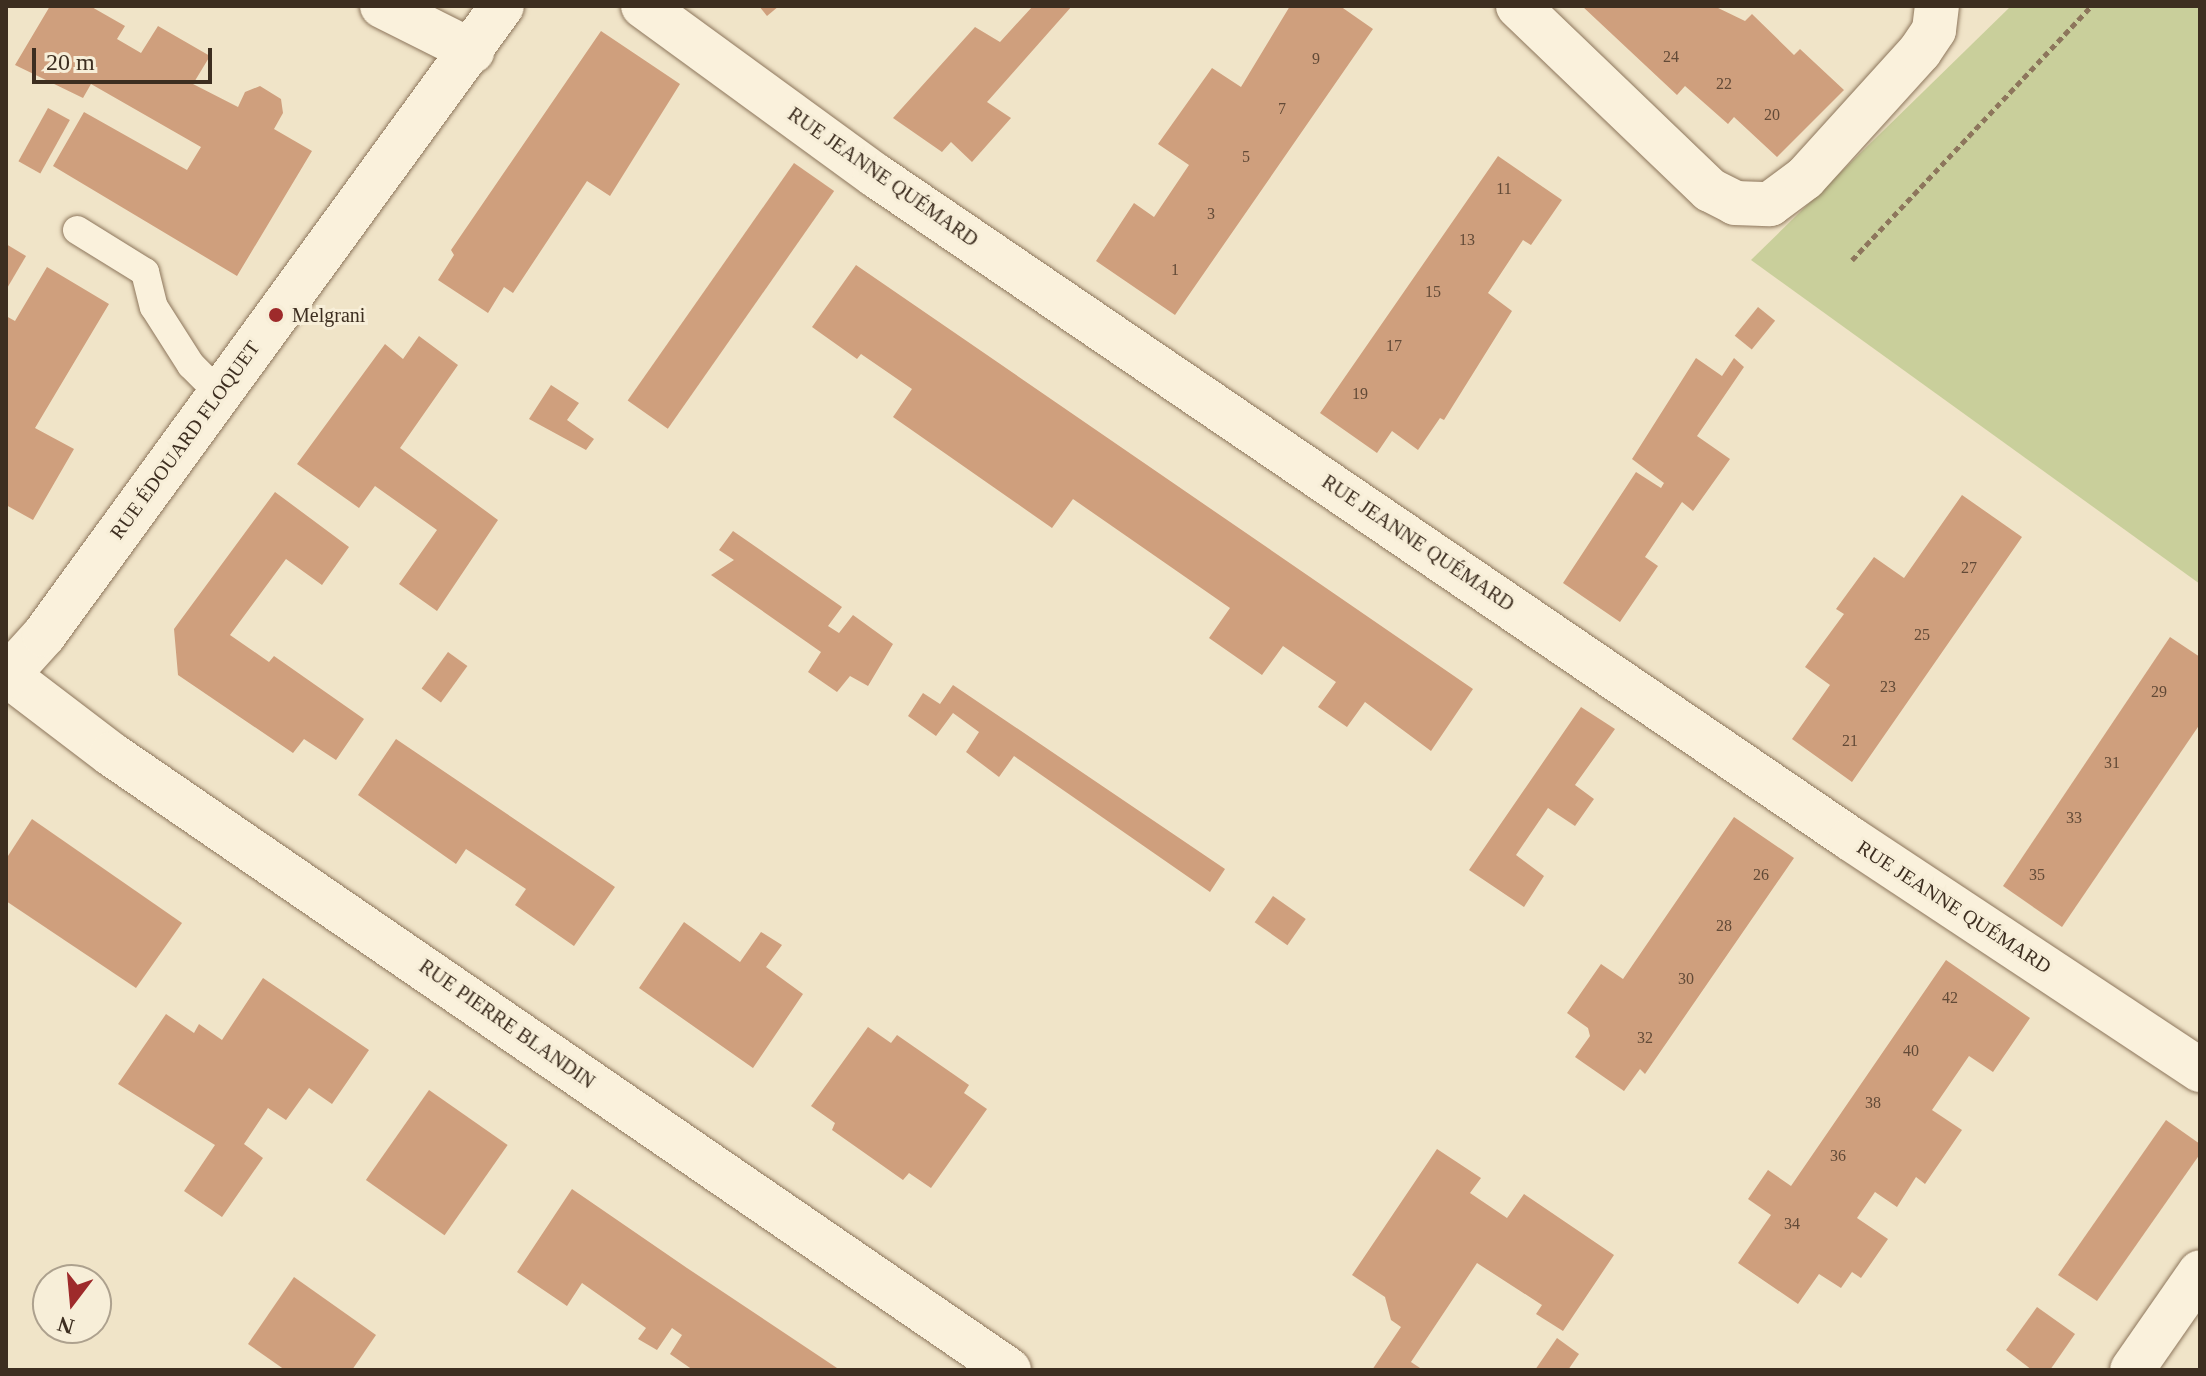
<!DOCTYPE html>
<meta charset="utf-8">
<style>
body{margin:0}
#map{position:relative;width:2206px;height:1376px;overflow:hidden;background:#f0e4c8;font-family:Georgia,serif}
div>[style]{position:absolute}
.green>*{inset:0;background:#c9cf9b}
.building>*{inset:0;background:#cf9f7d;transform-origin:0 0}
.path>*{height:5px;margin-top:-2.5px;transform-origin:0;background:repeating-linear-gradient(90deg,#8d765c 0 6px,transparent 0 10px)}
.roads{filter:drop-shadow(0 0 2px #8d765c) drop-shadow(0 0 2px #8d765c)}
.service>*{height:28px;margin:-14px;padding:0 14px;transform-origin:14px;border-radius:14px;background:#faf1dc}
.minor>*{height:44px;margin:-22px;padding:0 22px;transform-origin:22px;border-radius:22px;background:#faf1dc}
.dots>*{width:22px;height:22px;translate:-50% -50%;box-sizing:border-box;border:4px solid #f7eed8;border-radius:50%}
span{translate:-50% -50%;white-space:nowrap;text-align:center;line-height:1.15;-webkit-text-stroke:6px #f7eed8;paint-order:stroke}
.number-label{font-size:16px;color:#624a37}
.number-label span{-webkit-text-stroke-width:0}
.street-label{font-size:20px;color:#3d2e20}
.poi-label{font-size:20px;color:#3d2e20}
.left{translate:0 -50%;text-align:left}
.frame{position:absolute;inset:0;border:8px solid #3d2e20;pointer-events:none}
.north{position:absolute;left:32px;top:1264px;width:80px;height:80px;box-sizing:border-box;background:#f7eed8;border:2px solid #ada18e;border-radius:50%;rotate:196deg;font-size:22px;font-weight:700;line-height:32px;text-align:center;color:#3d2e20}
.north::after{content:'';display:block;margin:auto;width:28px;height:36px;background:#9e2a2b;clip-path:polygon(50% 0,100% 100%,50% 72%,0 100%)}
.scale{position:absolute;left:32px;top:48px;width:180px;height:36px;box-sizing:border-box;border:4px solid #3d2e20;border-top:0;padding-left:10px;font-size:24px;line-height:28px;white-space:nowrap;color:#3d2e20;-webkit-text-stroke:6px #f7eed8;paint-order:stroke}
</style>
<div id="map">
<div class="green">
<div style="clip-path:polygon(2011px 6px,2200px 6px,2200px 584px,1751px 260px)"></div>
</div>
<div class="building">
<div style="clip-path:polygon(50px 6px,90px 6px,125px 26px,117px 39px,141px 53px,158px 26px,210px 56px,193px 84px,238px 107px,245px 92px,260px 86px,281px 99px,283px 113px,274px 129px,312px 151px,237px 276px,53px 166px,84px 112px,187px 170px,201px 147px,91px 84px,83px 98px,15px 65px)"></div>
<div style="clip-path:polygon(759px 6px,779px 6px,767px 16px)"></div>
<div style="clip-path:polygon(1033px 6px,1072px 6px,987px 102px,1011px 118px,972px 162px,951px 142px,942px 152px,893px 118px,975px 27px,1000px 42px)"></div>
<div style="clip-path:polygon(1290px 6px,1340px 6px,1373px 29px,1175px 315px,1096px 261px,1134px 203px,1154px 217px,1189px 165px,1158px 144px,1212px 68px,1241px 87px)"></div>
<div style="clip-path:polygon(1582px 6px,1714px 6px,1745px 21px,1752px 14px,1794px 55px,1800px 49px,1844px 90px,1777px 157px,1734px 117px,1728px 124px,1685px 86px,1677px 95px)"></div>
<div style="clip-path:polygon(601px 31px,680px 84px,610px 196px,587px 181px,513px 293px,504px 287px,488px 313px,438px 280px,454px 255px,451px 250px)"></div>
<div style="left:48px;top:108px;width:25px;height:61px;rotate:29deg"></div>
<div style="clip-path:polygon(1498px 156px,1562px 200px,1531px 245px,1523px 240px,1488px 293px,1512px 311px,1444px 420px,1440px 418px,1418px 450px,1392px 431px,1377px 453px,1320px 413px)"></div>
<div style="left:794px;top:163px;width:49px;height:290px;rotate:35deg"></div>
<div style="clip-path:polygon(6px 244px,26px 256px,6px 290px)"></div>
<div style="clip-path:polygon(856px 265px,1473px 689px,1431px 751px,1365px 702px,1347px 727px,1318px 707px,1336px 682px,1283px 646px,1262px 675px,1209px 638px,1230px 608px,1073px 499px,1052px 528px,893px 417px,912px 389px,861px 354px,857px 359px,812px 327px)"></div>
<div style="clip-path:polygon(47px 267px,109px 304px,35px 428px,74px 449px,33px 520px,6px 505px,6px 316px,15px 321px)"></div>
<div style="left:1758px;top:307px;width:22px;height:37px;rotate:39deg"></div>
<div style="clip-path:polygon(419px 336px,458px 365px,400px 448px,498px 520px,437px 611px,399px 584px,437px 530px,375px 486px,359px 508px,297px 464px,385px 344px,403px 359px)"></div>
<div style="clip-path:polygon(1696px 358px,1722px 376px,1734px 358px,1744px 367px,1697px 436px,1730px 459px,1693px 511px,1682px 502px,1645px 557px,1658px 566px,1620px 622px,1563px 583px,1636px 472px,1661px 488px,1664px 483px,1632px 459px)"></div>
<div style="clip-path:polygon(551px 385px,579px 403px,567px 420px,594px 439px,586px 450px,529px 419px)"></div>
<div style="clip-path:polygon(275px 492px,349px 547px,322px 585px,286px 559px,230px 635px,269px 662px,274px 656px,364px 719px,336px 760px,304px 739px,293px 753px,178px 675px,174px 629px)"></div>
<div style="clip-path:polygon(1962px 495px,2022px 537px,1852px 782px,1792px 739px,1830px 685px,1805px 667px,1844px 614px,1836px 609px,1874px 557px,1904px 578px)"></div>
<div style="clip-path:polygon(733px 531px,842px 607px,828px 626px,839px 633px,853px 615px,893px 644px,868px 686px,850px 676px,837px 692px,808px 672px,821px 652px,711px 575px,734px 560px,719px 550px)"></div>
<div style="clip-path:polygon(2170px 637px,2200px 657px,2200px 724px,2062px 927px,2003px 886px)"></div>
<div style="left:448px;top:652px;width:24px;height:45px;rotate:36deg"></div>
<div style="clip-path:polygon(953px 685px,1225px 869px,1210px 892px,1014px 756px,999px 777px,966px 752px,979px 732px,953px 713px,936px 736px,908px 716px,923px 693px,940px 704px)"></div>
<div style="clip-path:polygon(1581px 707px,1615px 729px,1575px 785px,1594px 799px,1575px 826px,1548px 808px,1516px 855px,1544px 876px,1524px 907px,1469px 870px)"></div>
<div style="clip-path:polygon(396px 739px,615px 887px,574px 946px,515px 905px,526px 889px,466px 849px,456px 864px,358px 795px)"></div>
<div style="clip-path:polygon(1734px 817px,1794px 858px,1645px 1074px,1640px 1069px,1624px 1091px,1575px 1057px,1590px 1036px,1588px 1028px,1567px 1013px,1601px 964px,1623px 979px)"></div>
<div style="clip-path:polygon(32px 819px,182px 923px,136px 988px,6px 901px,6px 859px)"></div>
<div style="left:1273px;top:896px;width:40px;height:32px;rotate:35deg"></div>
<div style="clip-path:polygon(684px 922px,740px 962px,761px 932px,782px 945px,766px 967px,803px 994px,753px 1068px,639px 988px)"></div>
<div style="clip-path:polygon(1946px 960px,2030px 1018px,1993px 1072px,1969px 1056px,1932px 1110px,1962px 1130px,1925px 1184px,1916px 1177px,1897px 1207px,1875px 1192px,1857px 1218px,1888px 1239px,1861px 1278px,1852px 1272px,1841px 1288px,1819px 1274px,1798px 1304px,1738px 1263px,1771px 1215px,1748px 1199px,1768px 1170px,1791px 1186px)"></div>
<div style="clip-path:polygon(263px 978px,369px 1050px,332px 1104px,309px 1088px,286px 1120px,268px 1108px,244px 1144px,263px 1158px,222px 1217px,184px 1191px,215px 1145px,118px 1084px,166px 1014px,194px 1033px,199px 1024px,222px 1040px)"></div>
<div style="clip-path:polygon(868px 1027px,891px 1043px,897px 1035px,969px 1085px,964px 1093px,987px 1109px,931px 1188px,909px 1173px,903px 1180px,832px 1130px,835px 1123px,811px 1106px)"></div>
<div style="left:429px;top:1090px;width:96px;height:110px;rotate:35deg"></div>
<div style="clip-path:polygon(2166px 1120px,2200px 1144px,2200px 1154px,2097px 1301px,2058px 1275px)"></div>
<div style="clip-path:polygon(1437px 1149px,1481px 1178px,1470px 1193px,1507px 1218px,1524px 1194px,1614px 1255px,1563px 1331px,1536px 1314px,1542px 1305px,1477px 1263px,1411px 1362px,1423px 1370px,1372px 1370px,1401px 1327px,1391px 1320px,1385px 1297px,1352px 1275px)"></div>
<div style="clip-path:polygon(572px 1189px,687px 1268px,840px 1370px,693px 1370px,670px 1354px,682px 1335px,672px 1328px,657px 1350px,638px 1339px,646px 1328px,582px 1283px,567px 1306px,517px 1272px)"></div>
<div style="clip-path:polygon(294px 1277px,376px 1335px,352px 1370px,285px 1370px,248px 1344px)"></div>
<div style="clip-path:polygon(2037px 1307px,2075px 1334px,2050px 1370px,2032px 1370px,2006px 1350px)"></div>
<div style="clip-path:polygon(1557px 1338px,1579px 1354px,1568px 1370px,1535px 1370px)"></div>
</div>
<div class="path">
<div style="left:1852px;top:260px;width:349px;rotate:-46.7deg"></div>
</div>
<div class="roads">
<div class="service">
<div style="left:77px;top:230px;width:80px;rotate:31.7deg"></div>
<div style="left:145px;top:272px;width:36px;rotate:76deg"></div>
<div style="left:154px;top:307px;width:69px;rotate:57.5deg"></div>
<div style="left:191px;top:365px;width:40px;rotate:45deg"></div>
</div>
<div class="minor">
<div style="left:382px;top:6px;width:101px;rotate:26.6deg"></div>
<div style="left:643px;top:6px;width:287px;rotate:36.1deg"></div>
<div style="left:875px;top:175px;width:1180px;rotate:34.23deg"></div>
<div style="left:1851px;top:839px;width:419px;rotate:33.5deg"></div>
<div style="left:1518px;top:6px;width:266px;rotate:43.8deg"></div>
<div style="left:1710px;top:190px;width:28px;rotate:27deg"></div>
<div style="left:1735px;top:203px;width:35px;rotate:2deg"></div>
<div style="left:1770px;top:204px;width:44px;rotate:-36.6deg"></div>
<div style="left:1805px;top:178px;width:171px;rotate:-47.8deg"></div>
<div style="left:1920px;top:51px;width:25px;rotate:-56deg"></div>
<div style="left:1934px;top:30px;width:24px;rotate:-83deg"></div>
<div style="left:6px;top:674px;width:132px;rotate:37.3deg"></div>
<div style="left:111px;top:754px;width:1089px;rotate:34.45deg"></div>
<div style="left:6px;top:677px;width:57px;rotate:-47.9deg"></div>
<div style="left:44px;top:635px;width:778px;rotate:-53.94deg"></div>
<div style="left:2132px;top:1370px;width:119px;rotate:-55.2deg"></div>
</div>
</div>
<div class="dots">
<div style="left:276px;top:315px;background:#9e2a2b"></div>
</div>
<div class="number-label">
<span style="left:1671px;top:57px">24</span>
<span style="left:1316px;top:59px">9</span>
<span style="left:1724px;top:84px">22</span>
<span style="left:1282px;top:109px">7</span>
<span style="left:1772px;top:115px">20</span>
<span style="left:1246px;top:157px">5</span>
<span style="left:1504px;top:189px">11</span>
<span style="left:1211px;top:214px">3</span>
<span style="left:1467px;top:240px">13</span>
<span style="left:1175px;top:270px">1</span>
<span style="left:1433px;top:292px">15</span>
<span style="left:1394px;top:346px">17</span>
<span style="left:1360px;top:394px">19</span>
<span style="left:1969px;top:568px">27</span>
<span style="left:1922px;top:635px">25</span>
<span style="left:1888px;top:687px">23</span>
<span style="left:2159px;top:692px">29</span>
<span style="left:1850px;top:741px">21</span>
<span style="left:2112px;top:763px">31</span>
<span style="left:2074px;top:818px">33</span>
<span style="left:1761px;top:875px">26</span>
<span style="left:2037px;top:875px">35</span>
<span style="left:1724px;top:926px">28</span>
<span style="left:1686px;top:979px">30</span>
<span style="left:1950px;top:998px">42</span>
<span style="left:1645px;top:1038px">32</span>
<span style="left:1911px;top:1051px">40</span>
<span style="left:1873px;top:1103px">38</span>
<span style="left:1838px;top:1156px">36</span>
<span style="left:1792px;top:1224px">34</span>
</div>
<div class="street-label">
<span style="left:883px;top:177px;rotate:35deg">RUE JEANNE QUÉMARD</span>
<span style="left:185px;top:440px;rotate:-54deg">RUE ÉDOUARD FLOQUET</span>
<span style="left:1418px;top:543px;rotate:34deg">RUE JEANNE QUÉMARD</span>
<span style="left:1954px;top:907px;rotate:33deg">RUE JEANNE QUÉMARD</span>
<span style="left:507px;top:1024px;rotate:35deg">RUE PIERRE BLANDIN</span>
</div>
<div class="poi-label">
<span class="left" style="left:292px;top:315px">Melgrani</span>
</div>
<div class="frame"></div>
<div class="north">N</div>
<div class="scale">20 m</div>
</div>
